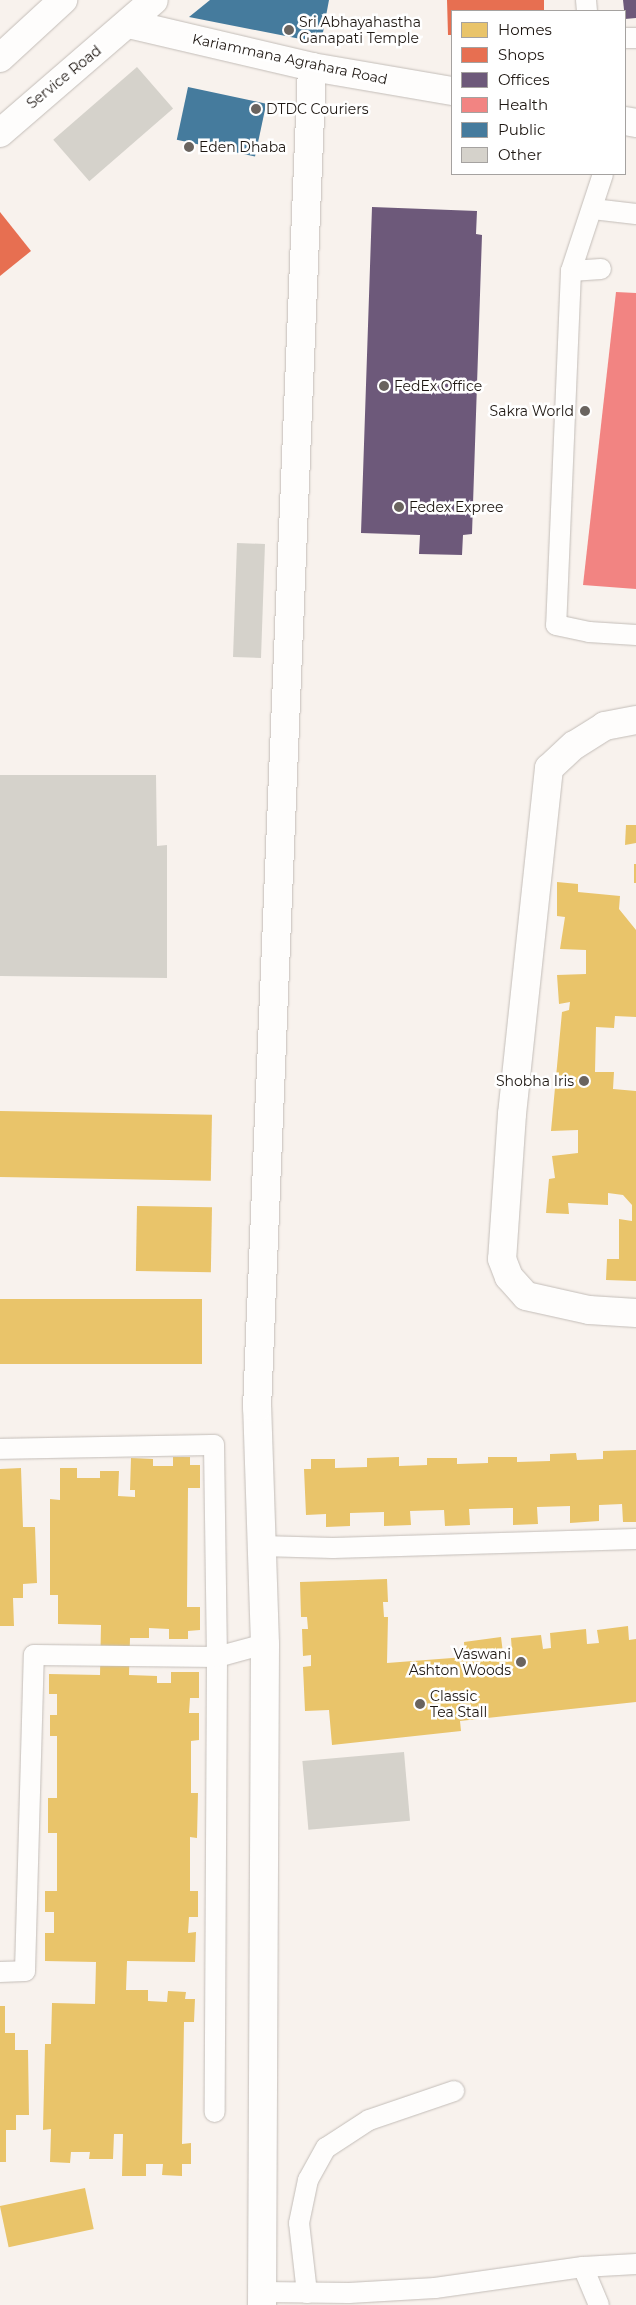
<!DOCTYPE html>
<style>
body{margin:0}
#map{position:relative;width:636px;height:2305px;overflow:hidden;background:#f8f2ed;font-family:Montserrat,sans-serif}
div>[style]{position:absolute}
.homes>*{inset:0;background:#e9c46a;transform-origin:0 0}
.shops>*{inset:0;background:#e76f51}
.offices>*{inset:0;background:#6d597a}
.health>*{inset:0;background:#f28482}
.public>*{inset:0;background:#457b9d;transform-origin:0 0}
.building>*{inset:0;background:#d5d2cb;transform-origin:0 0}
.roads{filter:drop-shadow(0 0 1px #c3bdb8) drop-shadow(0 0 1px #c3bdb8)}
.service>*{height:20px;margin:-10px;padding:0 10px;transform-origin:10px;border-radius:10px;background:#fefdfc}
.minor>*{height:28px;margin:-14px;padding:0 14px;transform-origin:14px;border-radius:14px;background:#fefdfc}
.tertiary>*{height:28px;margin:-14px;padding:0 14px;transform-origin:14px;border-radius:14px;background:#fefdfc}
.trunk>*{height:28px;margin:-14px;padding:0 14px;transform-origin:14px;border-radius:14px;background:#fefdfc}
.dots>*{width:14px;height:14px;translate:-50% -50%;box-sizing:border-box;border:2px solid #fff;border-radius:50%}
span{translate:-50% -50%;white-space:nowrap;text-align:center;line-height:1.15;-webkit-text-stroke:5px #fff;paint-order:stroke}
.poi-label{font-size:14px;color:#1e1712}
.left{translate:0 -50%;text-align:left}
.right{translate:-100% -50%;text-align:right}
.street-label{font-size:14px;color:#1e1712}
.legend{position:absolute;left:451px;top:10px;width:175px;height:165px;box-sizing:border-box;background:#fff;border:1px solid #a5a2a0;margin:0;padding:6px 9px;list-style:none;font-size:15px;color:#1e1712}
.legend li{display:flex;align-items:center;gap:10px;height:25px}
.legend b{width:25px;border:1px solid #a5a2a0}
</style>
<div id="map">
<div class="homes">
<div style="clip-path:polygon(626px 825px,636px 825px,636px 843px,625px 845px)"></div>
<div style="left:634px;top:864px;width:2px;height:19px"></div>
<div style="clip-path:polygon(557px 882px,578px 884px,578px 892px,620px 896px,619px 909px,636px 930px,636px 1017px,615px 1016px,614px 1028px,596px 1027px,595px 1072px,614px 1072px,613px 1089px,636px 1091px,636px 1281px,606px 1280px,607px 1259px,619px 1259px,619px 1219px,632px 1221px,632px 1205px,623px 1195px,608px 1193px,608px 1205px,568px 1203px,569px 1214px,546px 1213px,549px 1179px,555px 1178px,552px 1156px,578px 1153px,578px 1130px,551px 1131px,562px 1012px,569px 1010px,570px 1002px,559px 1004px,557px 975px,586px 974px,586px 950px,560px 949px,565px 917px,557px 916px)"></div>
<div style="left:0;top:1111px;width:212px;height:66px;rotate:1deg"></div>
<div style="left:137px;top:1206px;width:75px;height:65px;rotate:1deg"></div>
<div style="left:0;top:1299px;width:202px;height:65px"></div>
<div style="clip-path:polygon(636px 1450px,636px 1522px,623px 1522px,622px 1504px,599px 1505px,599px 1521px,570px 1523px,570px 1506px,537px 1507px,538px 1524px,513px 1525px,513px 1508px,469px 1509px,470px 1525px,445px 1526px,444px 1510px,410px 1511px,411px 1525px,384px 1526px,384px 1512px,350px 1513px,350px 1526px,326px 1527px,326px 1514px,306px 1515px,304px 1469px,311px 1469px,311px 1459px,335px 1459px,335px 1468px,367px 1467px,367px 1458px,399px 1457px,399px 1466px,427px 1465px,427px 1458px,457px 1458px,457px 1464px,488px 1463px,488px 1457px,517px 1457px,517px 1462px,550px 1461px,550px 1454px,576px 1453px,577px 1460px,603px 1459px,603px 1451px)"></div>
<div style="clip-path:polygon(173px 1457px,190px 1457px,190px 1465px,200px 1465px,200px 1488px,188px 1488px,187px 1607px,200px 1607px,200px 1630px,188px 1631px,188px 1639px,169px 1639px,169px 1629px,149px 1628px,149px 1638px,130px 1638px,129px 1675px,157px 1676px,157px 1683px,171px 1683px,171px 1672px,199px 1672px,199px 1698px,190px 1698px,189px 1713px,199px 1713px,199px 1740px,191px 1741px,191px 1793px,198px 1793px,197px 1838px,190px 1837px,190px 1891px,198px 1891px,198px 1917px,189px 1917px,188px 1933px,196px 1932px,195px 1962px,127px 1961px,126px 1990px,148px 1990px,148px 2001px,167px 2002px,168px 1991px,186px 1992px,185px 1999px,195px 1999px,194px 2022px,184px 2022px,182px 2144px,191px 2143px,191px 2164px,182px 2164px,182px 2176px,162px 2175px,163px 2164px,146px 2164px,146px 2176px,122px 2176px,123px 2134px,114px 2134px,113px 2159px,89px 2159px,90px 2152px,71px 2152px,70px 2163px,50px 2162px,51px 2129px,43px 2130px,45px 2044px,51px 2044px,52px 2003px,95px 2004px,96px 1962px,45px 1961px,45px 1933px,54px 1933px,54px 1912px,45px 1912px,45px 1891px,57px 1891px,57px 1833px,48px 1833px,48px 1798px,57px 1798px,57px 1736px,50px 1736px,50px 1715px,57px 1715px,57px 1694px,49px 1694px,49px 1674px,100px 1675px,101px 1625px,58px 1624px,58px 1595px,50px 1595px,50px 1499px,60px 1500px,60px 1468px,77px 1468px,77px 1478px,100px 1478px,100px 1471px,119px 1471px,118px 1496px,135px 1497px,135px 1490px,130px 1490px,131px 1458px,153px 1459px,153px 1466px,173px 1466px)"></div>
<div style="clip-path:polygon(21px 1468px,23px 1527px,35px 1527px,37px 1583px,23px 1584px,23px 1598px,13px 1598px,14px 1626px,0 1626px,0 1469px)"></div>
<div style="clip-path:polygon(387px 1579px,388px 1602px,383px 1602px,384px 1617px,388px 1617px,387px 1663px,465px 1657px,464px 1642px,501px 1637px,503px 1653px,512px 1652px,511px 1638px,541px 1635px,543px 1649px,551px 1648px,550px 1633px,586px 1629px,587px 1644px,599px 1643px,597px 1630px,628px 1626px,629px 1640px,636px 1639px,636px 1702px,460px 1721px,461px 1731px,332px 1745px,329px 1710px,305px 1711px,303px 1667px,311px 1666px,311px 1655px,303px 1656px,302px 1629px,308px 1629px,307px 1617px,301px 1617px,300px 1582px)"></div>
<div style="clip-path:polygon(0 2006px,5px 2006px,5px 2033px,15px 2033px,15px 2050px,28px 2050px,29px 2115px,16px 2115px,16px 2130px,6px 2130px,6px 2162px,0 2162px)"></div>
<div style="left:85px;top:2188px;width:42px;height:87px;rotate:78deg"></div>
</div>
<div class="shops">
<div style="clip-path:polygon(447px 0,544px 0,544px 11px,452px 11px,452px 35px,448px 35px)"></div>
<div style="clip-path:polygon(0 212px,31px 251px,0 276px)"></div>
</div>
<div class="offices">
<div style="clip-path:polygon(623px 0,636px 0,636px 18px,625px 19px)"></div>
<div style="clip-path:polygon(372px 207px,477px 211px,476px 234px,482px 235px,472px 534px,463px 535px,462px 555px,419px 554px,420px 535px,361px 533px)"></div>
</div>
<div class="health">
<div style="clip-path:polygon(616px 292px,636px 293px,636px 589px,583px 585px)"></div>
</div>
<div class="public">
<div style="clip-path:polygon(210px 0,329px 0,321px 43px,189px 17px)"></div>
<div style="left:188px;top:87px;width:80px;height:54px;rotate:12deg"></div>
</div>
<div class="building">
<div style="left:137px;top:67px;width:55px;height:111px;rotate:49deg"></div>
<div style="left:237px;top:543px;width:28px;height:114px;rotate:2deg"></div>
<div style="clip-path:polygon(0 775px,156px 775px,157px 846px,167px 845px,167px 978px,0 976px)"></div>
<div style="left:404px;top:1752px;width:69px;height:102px;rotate:85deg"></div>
</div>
<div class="roads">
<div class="service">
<div style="left:586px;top:0;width:11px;rotate:85deg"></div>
<div style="left:625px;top:38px;width:11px"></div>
<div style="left:603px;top:174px;width:102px;rotate:108.3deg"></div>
<div style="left:571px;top:271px;width:354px;rotate:92.4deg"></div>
<div style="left:556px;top:625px;width:34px;rotate:12deg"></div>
<div style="left:589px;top:632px;width:47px;rotate:3.7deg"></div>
<div style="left:593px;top:209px;width:43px;rotate:6.6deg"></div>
<div style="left:571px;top:271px;width:30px;rotate:-4deg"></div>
<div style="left:0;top:1449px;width:214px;rotate:-1.1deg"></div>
<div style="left:214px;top:1445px;width:212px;rotate:89.2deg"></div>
<div style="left:217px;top:1657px;width:455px;rotate:90.3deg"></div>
<div style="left:261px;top:1546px;width:72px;rotate:1.6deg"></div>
<div style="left:333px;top:1548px;width:303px;rotate:-1.7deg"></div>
<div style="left:0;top:1972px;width:25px;rotate:-2deg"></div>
<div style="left:25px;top:1971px;width:316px;rotate:-88.4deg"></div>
<div style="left:34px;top:1655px;width:183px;rotate:0.6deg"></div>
<div style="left:217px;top:1657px;width:50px;rotate:-15.2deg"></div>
<div style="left:583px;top:2267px;width:41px;rotate:67.2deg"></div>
<div style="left:262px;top:2292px;width:87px;rotate:0.7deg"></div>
<div style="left:349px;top:2293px;width:86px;rotate:-3.3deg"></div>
<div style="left:435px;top:2288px;width:149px;rotate:-8.1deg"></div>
<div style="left:583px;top:2267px;width:53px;rotate:-3.2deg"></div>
<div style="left:307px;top:2293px;width:70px;rotate:-96.5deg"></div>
<div style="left:299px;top:2223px;width:44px;rotate:-78.2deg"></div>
<div style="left:308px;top:2180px;width:37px;rotate:-61deg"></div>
<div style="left:326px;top:2148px;width:51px;rotate:-33.1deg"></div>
<div style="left:369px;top:2120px;width:90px;rotate:-18.8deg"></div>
</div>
<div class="minor">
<div style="left:636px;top:720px;width:32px;rotate:169deg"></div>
<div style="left:605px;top:726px;width:36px;rotate:148deg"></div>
<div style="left:574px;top:745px;width:34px;rotate:137deg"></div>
<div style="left:549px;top:768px;width:348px;rotate:96.1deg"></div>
<div style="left:512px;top:1114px;width:145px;rotate:93.9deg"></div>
<div style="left:502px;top:1259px;width:19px;rotate:69deg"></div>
<div style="left:509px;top:1277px;width:25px;rotate:48deg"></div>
<div style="left:526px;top:1296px;width:65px;rotate:12.5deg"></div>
<div style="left:589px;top:1310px;width:47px;rotate:3.7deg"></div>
</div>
<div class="tertiary">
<div style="left:129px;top:24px;width:188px;rotate:13.2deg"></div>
<div style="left:312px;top:67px;width:142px;rotate:9.7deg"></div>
<div style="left:625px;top:121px;width:11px;rotate:10deg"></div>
<div style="left:0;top:133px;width:203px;rotate:-40.8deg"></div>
<div style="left:262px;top:2305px;width:661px;rotate:-89.74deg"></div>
<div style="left:265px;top:1644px;width:236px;rotate:-91.9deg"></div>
<div style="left:257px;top:1408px;width:1342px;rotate:-87.65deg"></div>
</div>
<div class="trunk">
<div style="left:0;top:58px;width:86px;rotate:-42.6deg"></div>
</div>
</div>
<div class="dots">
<div style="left:289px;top:30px;background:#6a645f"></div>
<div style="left:256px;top:109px;background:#6a645f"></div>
<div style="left:189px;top:147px;background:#6a645f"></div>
<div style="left:384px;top:386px;background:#6a645f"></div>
<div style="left:585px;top:411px;background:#6a645f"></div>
<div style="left:399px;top:507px;background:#6a645f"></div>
<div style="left:584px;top:1081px;background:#6a645f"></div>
<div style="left:521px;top:1662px;background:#6a645f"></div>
<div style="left:420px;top:1704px;background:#6a645f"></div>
</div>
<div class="poi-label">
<span class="left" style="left:299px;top:30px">Sri Abhayahastha<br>Ganapati Temple</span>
<span class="left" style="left:266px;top:109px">DTDC Couriers</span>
<span class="left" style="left:199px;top:147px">Eden Dhaba</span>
<span class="left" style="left:394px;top:386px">FedEx Office</span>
<span class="right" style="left:574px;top:411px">Sakra World</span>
<span class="left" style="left:409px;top:507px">Fedex Expree</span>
<span class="right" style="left:574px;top:1081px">Shobha Iris</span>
<span class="right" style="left:511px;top:1662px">Vaswani<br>Ashton Woods</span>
<span class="left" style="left:430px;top:1704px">Classic<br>Tea Stall</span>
</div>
<div class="street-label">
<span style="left:290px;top:59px;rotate:12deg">Kariammana Agrahara Road</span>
<span style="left:64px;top:77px;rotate:-39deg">Service Road</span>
</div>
<ul class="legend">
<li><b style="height:14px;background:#e9c46a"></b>Homes</li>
<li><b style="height:14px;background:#e76f51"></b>Shops</li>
<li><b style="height:14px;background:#6d597a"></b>Offices</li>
<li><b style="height:14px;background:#f28482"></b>Health</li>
<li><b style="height:14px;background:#457b9d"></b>Public</li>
<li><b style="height:14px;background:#d5d2cb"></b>Other</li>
</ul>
</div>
